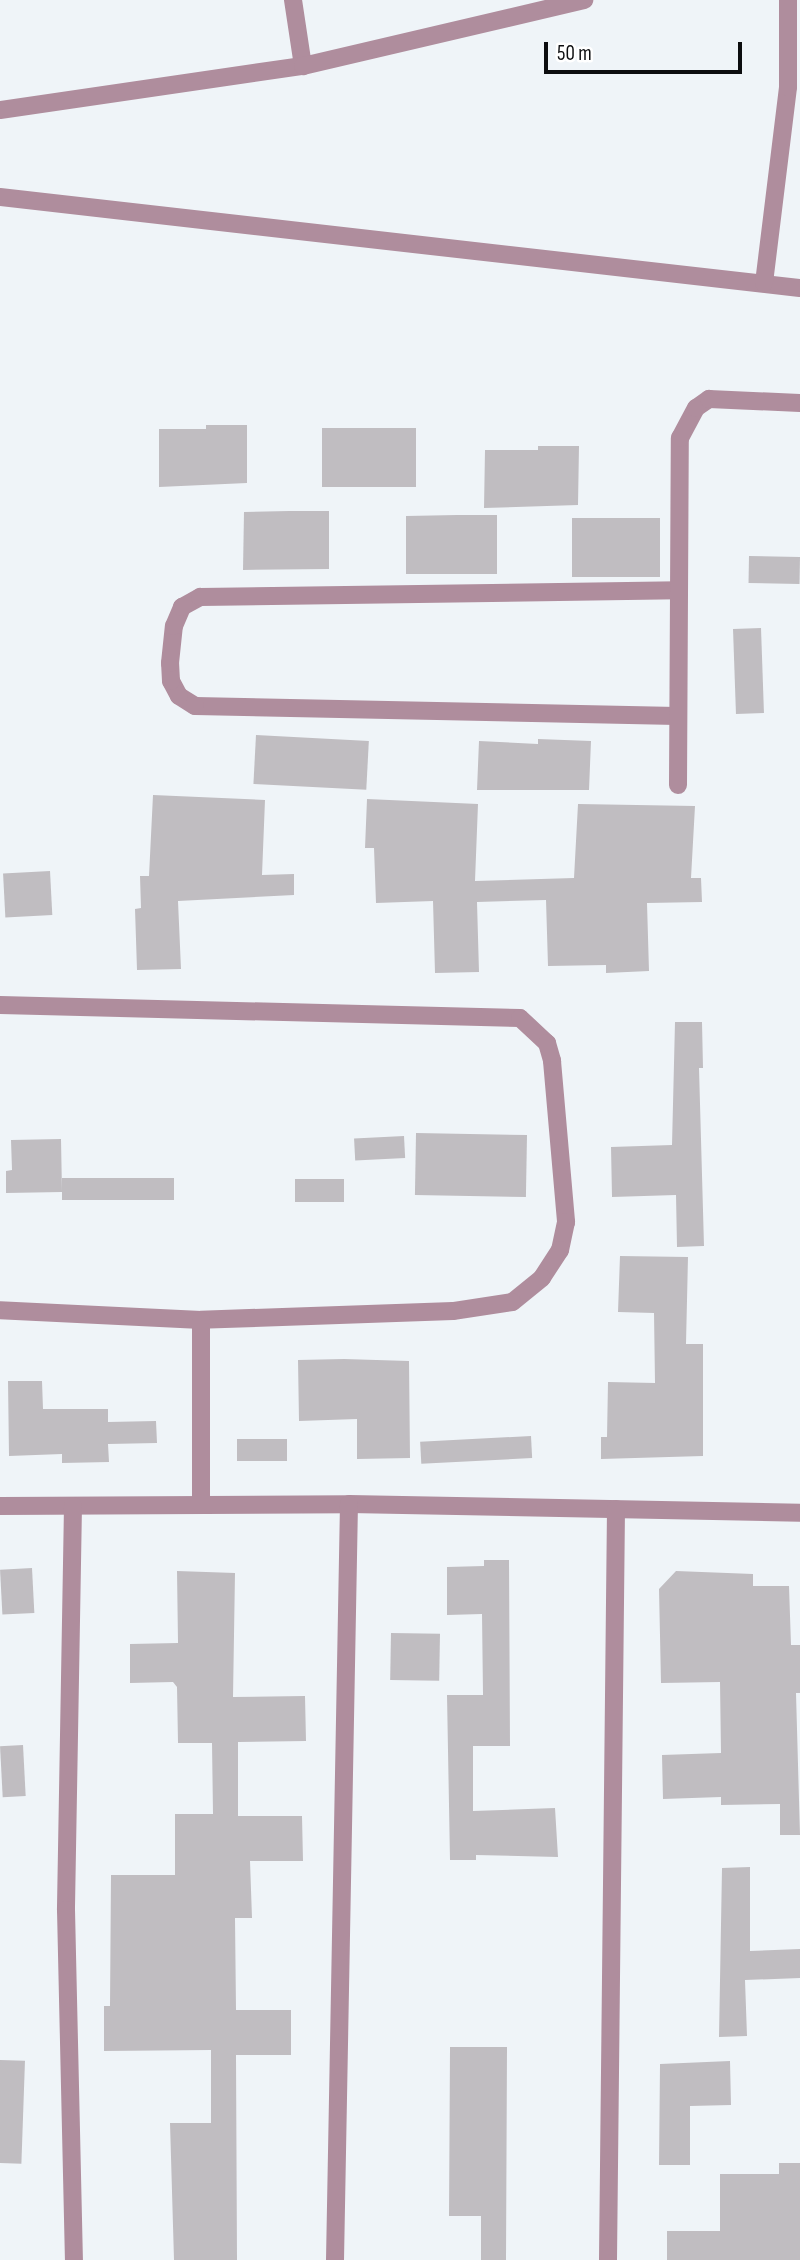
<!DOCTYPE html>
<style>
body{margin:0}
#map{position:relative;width:800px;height:2260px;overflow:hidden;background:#eff4f8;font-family:"Sofia Sans Condensed",sans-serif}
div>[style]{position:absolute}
.building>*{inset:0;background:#c0bdc1;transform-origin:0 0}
.minor>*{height:18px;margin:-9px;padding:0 9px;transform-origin:9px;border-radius:9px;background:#af8d9d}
.tertiary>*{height:18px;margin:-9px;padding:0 9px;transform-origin:9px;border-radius:9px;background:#af8d9d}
span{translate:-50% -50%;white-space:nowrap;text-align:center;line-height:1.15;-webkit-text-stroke:7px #fff;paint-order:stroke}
.scale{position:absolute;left:544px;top:42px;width:198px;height:32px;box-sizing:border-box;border:4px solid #0c0d0f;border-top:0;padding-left:9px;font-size:21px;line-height:24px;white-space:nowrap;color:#0c0d0f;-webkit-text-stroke:5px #fff;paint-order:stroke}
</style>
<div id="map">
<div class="building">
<div style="clip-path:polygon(206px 425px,247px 425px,247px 483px,159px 487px,159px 429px,206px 429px)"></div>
<div style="left:322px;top:428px;width:94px;height:59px"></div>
<div style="clip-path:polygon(538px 446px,579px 446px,578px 505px,484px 508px,485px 450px,538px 450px)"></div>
<div style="clip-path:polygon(289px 511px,329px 511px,329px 569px,243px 570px,244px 512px)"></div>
<div style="clip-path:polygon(457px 515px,497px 515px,497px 574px,406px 574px,406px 516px)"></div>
<div style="left:572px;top:518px;width:88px;height:59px"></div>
<div style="left:749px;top:556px;width:51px;height:27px;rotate:1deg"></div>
<div style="left:761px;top:628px;width:85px;height:28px;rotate:88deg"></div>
<div style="left:256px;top:735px;width:113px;height:49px;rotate:3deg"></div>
<div style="clip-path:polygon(538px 739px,591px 741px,589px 790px,477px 790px,479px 741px,538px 744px)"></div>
<div style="clip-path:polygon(153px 795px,265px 800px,262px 875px,294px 874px,294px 895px,178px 901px,181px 969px,137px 970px,135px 909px,141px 908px,140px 876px,149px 876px)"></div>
<div style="clip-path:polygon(367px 799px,478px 804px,475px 881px,574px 878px,578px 804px,695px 806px,691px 878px,701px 878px,702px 902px,647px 903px,649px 971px,606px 973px,606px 965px,548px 966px,546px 900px,477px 902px,479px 972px,435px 973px,433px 901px,376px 903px,374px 848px,365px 848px)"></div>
<div style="left:50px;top:871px;width:44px;height:47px;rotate:87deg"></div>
<div style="clip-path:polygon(675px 1022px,702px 1022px,703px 1068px,699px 1068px,704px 1246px,677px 1247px,676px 1195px,612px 1197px,611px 1147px,672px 1145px)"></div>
<div style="left:527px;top:1135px;width:62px;height:111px;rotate:91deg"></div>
<div style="left:404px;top:1136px;width:22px;height:50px;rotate:87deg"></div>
<div style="clip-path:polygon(61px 1139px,62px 1192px,6px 1193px,6px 1171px,12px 1170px,11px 1140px)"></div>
<div style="left:62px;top:1178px;width:112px;height:22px"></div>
<div style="left:295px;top:1179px;width:49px;height:23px"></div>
<div style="clip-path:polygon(620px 1256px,688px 1257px,686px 1344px,703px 1344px,703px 1456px,601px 1459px,601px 1437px,607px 1437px,608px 1382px,655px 1383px,654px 1313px,618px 1312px)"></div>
<div style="clip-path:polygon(344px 1359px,409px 1361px,410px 1458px,357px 1459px,357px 1419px,299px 1421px,298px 1360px)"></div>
<div style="clip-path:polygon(8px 1381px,42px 1381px,43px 1409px,108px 1409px,108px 1422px,156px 1421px,157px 1443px,108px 1444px,109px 1462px,62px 1463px,62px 1454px,9px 1456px)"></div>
<div style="left:531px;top:1436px;width:22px;height:111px;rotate:87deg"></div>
<div style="left:287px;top:1439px;width:22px;height:50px;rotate:90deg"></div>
<div style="clip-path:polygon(484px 1560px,509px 1560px,510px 1746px,473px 1746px,473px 1811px,555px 1808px,558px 1857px,476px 1855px,476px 1860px,450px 1860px,447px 1695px,483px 1695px,482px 1614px,447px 1615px,447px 1567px,484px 1566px)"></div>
<div style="left:32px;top:1568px;width:45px;height:32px;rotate:87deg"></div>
<div style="clip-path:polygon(177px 1571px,235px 1573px,233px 1697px,305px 1696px,306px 1741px,238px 1742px,238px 1816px,302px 1816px,303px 1861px,250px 1861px,252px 1918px,235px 1918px,236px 2010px,291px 2010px,291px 2055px,236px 2055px,237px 2260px,174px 2260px,170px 2123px,211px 2123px,211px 2050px,104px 2051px,104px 2006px,110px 2006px,111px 1875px,175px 1875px,175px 1814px,213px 1814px,212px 1743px,178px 1743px,177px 1687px,173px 1682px,130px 1683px,130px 1644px,178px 1643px)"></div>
<div style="clip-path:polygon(676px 1571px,753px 1574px,753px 1586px,789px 1586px,791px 1645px,800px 1645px,800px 1693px,796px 1693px,800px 1835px,780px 1835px,780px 1804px,721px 1805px,721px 1797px,663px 1799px,662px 1755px,721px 1753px,720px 1682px,661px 1683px,659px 1589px)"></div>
<div style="left:391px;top:1633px;width:49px;height:47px;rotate:1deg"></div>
<div style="left:23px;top:1745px;width:51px;height:23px;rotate:87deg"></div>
<div style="clip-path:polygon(750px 1867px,750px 1951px,800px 1949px,800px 1978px,745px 1980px,747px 2036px,719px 2037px,722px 1868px)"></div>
<div style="clip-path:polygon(450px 2047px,507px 2047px,506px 2260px,481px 2260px,481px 2216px,449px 2216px)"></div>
<div style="left:0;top:2060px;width:25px;height:103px;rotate:2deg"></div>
<div style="clip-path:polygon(730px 2061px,731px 2105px,690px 2106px,690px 2165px,659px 2165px,660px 2064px)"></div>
<div style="clip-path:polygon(779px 2163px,800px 2163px,800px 2260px,667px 2260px,667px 2231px,720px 2231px,720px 2174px,779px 2174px)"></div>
</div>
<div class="minor">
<div style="left:293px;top:0;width:67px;rotate:81.4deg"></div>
<div style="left:677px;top:716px;width:482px;rotate:-178.8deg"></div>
<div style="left:195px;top:706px;width:19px;rotate:-148deg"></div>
<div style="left:179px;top:696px;width:17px;rotate:-118deg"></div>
<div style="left:171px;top:681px;width:18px;rotate:-93deg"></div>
<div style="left:170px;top:663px;width:37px;rotate:-84deg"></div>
<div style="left:174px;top:626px;width:21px;rotate:-67deg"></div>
<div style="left:182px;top:607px;width:21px;rotate:-29deg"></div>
<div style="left:200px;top:597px;width:478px;rotate:-0.8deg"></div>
<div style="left:678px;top:785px;width:347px;rotate:-89.7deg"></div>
<div style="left:680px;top:438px;width:34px;rotate:-62deg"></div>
<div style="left:696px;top:408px;width:16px;rotate:-35deg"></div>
<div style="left:709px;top:399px;width:91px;rotate:2.5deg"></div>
<div style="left:0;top:1005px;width:520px;rotate:1.43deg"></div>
<div style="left:520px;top:1018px;width:37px;rotate:43deg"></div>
<div style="left:547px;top:1043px;width:19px;rotate:74deg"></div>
<div style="left:552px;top:1061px;width:162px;rotate:85deg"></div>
<div style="left:566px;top:1222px;width:29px;rotate:102deg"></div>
<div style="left:560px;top:1250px;width:33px;rotate:123deg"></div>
<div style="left:542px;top:1278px;width:38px;rotate:141deg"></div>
<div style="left:512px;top:1302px;width:60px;rotate:171.3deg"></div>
<div style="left:453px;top:1311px;width:252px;rotate:178deg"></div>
<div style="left:201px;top:1320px;width:201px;rotate:-177.2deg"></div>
<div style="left:201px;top:1320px;width:185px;rotate:90deg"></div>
<div style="left:0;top:1506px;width:349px;rotate:-0.3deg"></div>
<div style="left:349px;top:1504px;width:451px;rotate:1.1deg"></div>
<div style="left:73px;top:1506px;width:404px;rotate:91deg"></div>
<div style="left:66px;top:1910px;width:350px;rotate:88.7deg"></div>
<div style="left:335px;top:2260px;width:756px;rotate:-88.94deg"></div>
<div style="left:608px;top:2260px;width:751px;rotate:-89.39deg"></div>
</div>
<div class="tertiary">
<div style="left:0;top:110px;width:306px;rotate:-8.3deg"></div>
<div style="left:303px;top:66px;width:289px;rotate:-13.2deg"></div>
<div style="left:0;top:197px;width:805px;rotate:6.49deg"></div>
<div style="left:764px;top:283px;width:197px;rotate:-83deg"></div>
<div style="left:788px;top:87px;width:87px;rotate:-90deg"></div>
</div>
<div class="scale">50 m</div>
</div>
